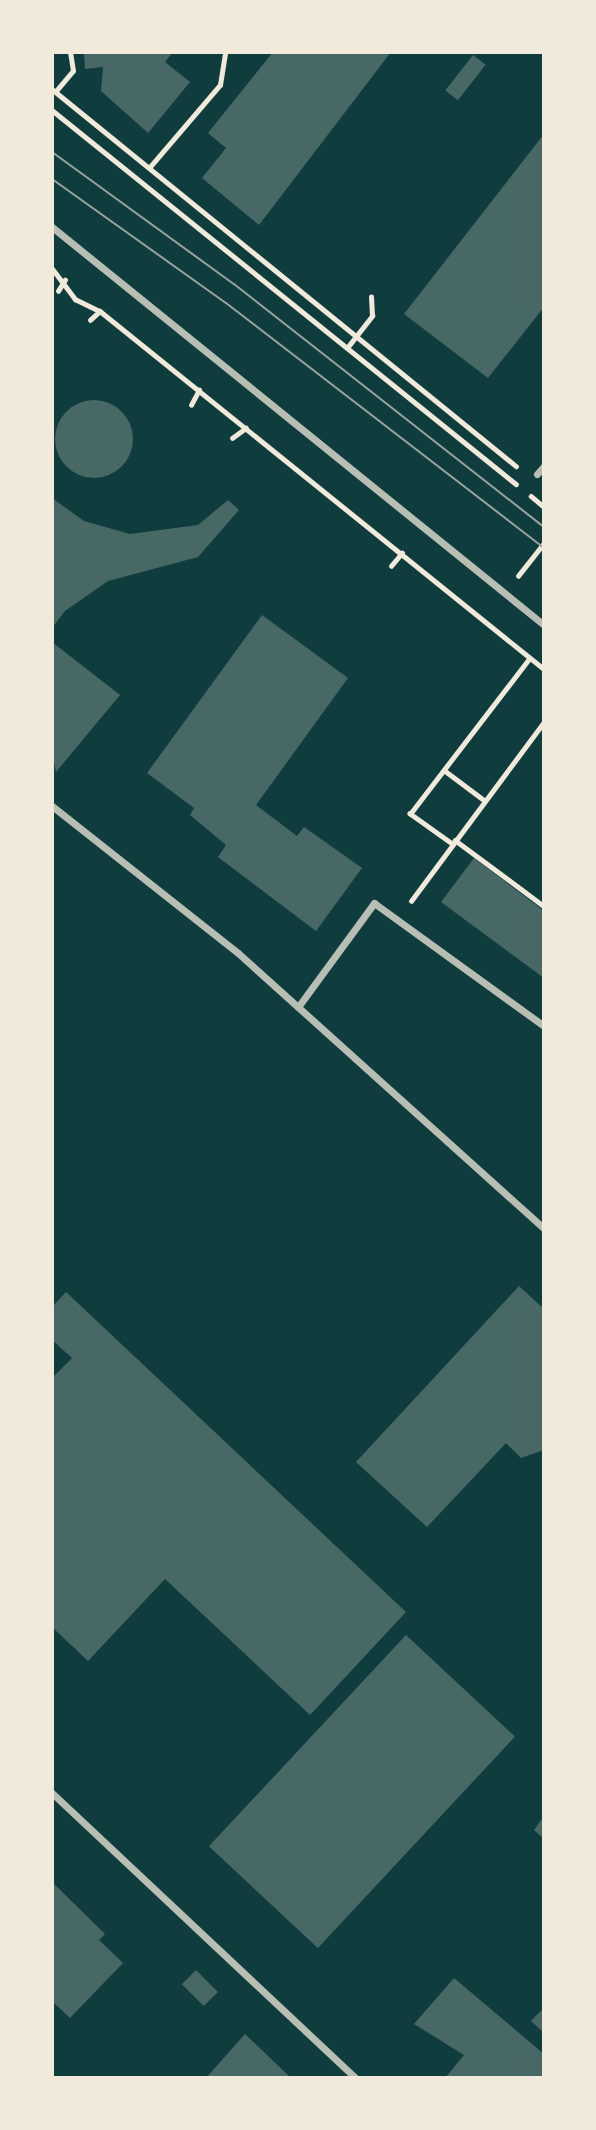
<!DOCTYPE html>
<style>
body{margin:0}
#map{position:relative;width:596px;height:2130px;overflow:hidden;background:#0f3d3e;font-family:"Open Sans",sans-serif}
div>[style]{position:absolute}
.building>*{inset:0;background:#486865;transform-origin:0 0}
.round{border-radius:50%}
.path>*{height:4.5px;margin:-2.25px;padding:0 2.25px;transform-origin:2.25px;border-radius:2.25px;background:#f1e9da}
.minor>*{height:7px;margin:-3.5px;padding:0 3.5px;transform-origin:3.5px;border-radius:3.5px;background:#b8beb3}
.tram>*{height:2px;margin:-1px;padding:0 1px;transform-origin:1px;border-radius:1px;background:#97a49c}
span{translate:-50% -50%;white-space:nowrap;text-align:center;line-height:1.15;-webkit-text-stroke:5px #f1e9da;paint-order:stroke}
.frame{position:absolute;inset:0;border:54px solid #f1e9da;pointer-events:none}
</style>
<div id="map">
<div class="building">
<div style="clip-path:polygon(84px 52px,173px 52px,165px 62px,190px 82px,148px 133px,101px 91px,103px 67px,85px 69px)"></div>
<div style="clip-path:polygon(273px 52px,391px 52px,259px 225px,202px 178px,226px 148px,208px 133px)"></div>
<div style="left:473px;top:55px;width:16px;height:45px;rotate:38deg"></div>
<div style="clip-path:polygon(544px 134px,544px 307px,488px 378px,404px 314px)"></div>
<div class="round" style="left:55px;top:400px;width:78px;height:78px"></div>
<div style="clip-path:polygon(52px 498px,84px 521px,130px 534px,198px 525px,228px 500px,239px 510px,198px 557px,108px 581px,65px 611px,52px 628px)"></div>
<div style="clip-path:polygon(262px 615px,348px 678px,256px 805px,297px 836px,304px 827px,362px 868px,316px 931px,218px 857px,226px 845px,190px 815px,194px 808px,147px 773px)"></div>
<div style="clip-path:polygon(52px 642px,120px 695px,56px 772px,52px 754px)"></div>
<div style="clip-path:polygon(474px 858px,544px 911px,544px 978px,441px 902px)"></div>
<div style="clip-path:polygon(519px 1286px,544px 1309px,544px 1450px,521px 1458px,506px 1443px,427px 1527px,356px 1462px)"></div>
<div style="clip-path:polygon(66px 1292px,406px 1612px,310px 1715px,165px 1579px,88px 1661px,52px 1627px,52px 1378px,72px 1358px,52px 1340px,52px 1307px)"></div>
<div style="left:406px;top:1635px;width:149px;height:289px;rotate:43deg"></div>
<div style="clip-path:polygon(544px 1816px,544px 1839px,534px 1830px)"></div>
<div style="clip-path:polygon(52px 1882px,105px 1934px,99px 1940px,123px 1963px,70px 2018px,52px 2001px)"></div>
<div style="left:196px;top:1970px;width:31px;height:20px;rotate:45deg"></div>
<div style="clip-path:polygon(454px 1978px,544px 2054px,544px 2078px,445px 2078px,464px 2055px,414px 2024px)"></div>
<div style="clip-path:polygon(544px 2008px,544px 2033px,531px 2021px)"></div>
<div style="clip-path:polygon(245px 2034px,291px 2078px,206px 2078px)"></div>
</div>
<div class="path">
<div style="left:52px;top:89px;width:598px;rotate:39.09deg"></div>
<div style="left:56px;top:91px;width:26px;rotate:-50deg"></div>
<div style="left:73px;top:71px;width:19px;rotate:-99deg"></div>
<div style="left:52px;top:110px;width:596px;rotate:38.87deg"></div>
<div style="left:149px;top:168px;width:109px;rotate:-49.5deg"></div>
<div style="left:220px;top:85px;width:33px;rotate:-81deg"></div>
<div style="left:52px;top:268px;width:39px;rotate:53deg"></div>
<div style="left:75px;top:299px;width:28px;rotate:26deg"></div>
<div style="left:100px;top:311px;width:570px;rotate:38.88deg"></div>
<div style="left:58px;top:291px;width:13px;rotate:-58deg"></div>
<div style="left:90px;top:320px;width:13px;rotate:-42deg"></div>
<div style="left:347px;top:348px;width:41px;rotate:-52deg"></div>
<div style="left:372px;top:316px;width:19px;rotate:-93deg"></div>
<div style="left:191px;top:405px;width:17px;rotate:-62deg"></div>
<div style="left:232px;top:438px;width:17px;rotate:-36deg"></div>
<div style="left:531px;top:496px;width:17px;rotate:40deg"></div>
<div style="left:391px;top:566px;width:17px;rotate:-50deg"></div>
<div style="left:518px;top:576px;width:42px;rotate:-51.8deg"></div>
<div style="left:444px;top:770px;width:50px;rotate:36.9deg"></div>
<div style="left:455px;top:840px;width:111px;rotate:36.6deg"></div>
<div style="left:452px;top:844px;width:52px;rotate:-144.5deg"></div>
<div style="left:410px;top:814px;width:195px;rotate:-52.5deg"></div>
<div style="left:411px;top:901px;width:223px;rotate:-53.4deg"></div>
</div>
<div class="minor">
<div style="left:52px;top:227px;width:633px;rotate:38.97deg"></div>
<div style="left:537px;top:474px;width:11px;rotate:-49deg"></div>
<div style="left:52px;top:806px;width:237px;rotate:38.3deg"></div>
<div style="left:238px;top:953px;width:412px;rotate:42deg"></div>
<div style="left:298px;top:1007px;width:129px;rotate:-53.8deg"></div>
<div style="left:374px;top:903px;width:210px;rotate:35.9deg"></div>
<div style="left:52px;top:1793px;width:416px;rotate:43.2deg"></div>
</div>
<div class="tram">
<div style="left:52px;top:152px;width:225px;rotate:36deg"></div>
<div style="left:234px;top:284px;width:394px;rotate:38.1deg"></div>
<div style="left:52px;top:179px;width:214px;rotate:35.5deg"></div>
<div style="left:226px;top:303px;width:401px;rotate:37.6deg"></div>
</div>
<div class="frame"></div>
</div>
